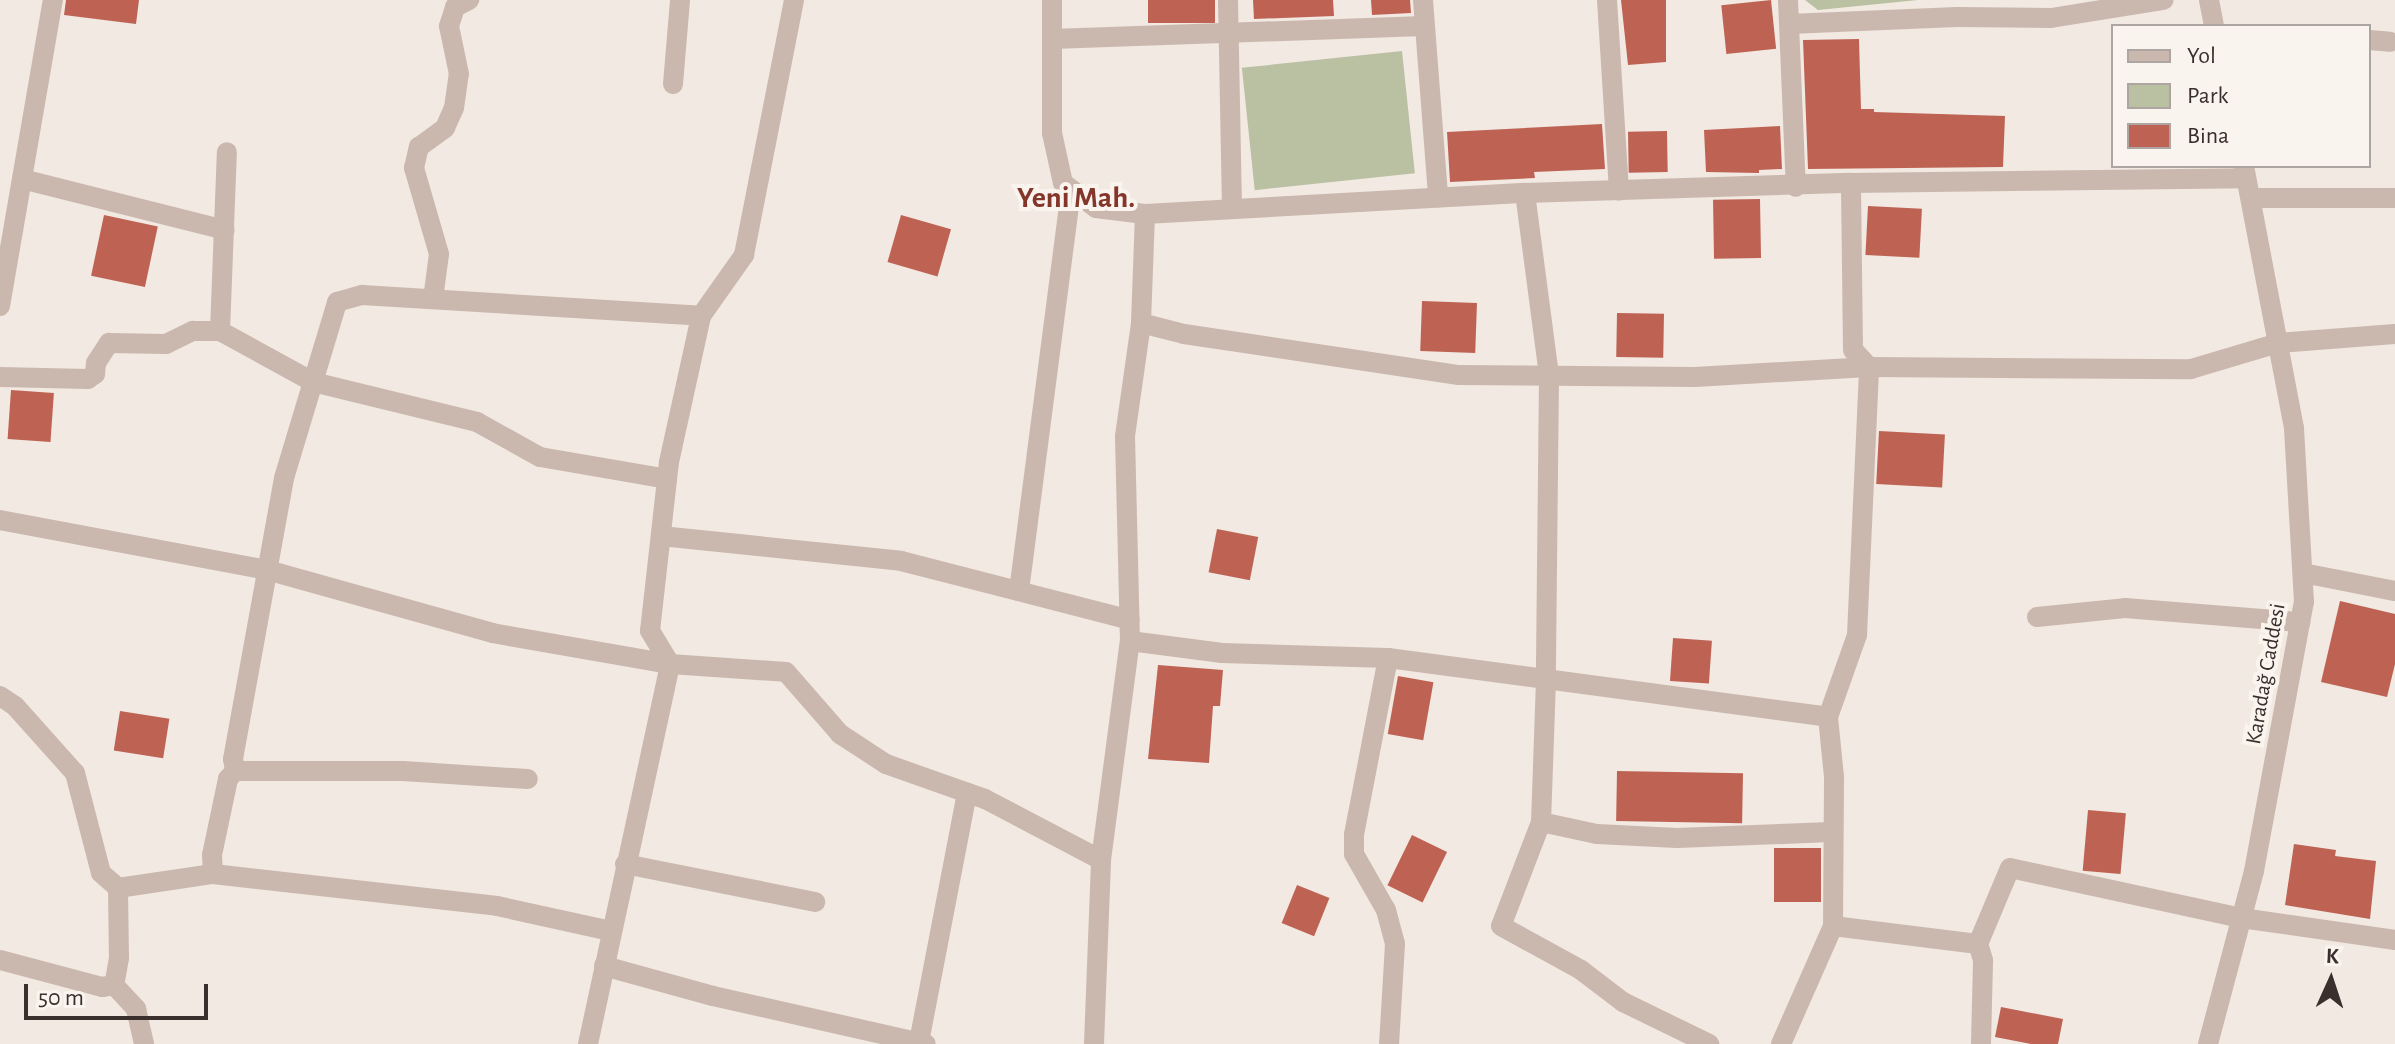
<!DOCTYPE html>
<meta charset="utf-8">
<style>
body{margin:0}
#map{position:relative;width:2395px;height:1044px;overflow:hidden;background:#f2e9e2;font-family:"Alegreya Sans",sans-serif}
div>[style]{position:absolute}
.green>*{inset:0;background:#bac1a3;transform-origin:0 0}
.building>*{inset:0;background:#be6354;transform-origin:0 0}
.minor>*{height:20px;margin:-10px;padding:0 10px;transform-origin:10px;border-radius:10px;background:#cab8ae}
span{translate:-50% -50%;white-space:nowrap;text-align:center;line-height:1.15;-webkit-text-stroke:8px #faf4ef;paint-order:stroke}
.street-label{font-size:22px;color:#3a2f2c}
.district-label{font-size:30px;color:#84362a;font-weight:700}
.legend{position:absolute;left:2111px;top:24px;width:260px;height:144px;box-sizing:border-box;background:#faf4ef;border:2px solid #ada5a1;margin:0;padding:10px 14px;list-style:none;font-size:24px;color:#3a2f2c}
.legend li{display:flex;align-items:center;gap:16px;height:40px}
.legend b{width:40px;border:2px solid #ada5a1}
.north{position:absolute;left:2291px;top:940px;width:80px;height:80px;-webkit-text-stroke:6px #faf4ef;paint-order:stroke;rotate:3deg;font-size:22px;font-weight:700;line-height:32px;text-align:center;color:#3a2f2c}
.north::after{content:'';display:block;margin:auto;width:28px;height:36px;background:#3a2f2c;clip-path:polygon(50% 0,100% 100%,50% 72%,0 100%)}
.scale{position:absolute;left:24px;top:984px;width:184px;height:36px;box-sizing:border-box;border:4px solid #3a2f2c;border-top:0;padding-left:10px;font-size:24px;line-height:28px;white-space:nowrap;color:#3a2f2c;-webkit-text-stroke:6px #faf4ef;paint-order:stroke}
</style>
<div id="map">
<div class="green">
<div style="clip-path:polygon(1805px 0,1918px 0,1818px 10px)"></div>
<div style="left:1402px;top:51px;width:123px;height:161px;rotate:84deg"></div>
</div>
<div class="building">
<div style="clip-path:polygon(66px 0,139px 0,136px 24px,64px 15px)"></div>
<div style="left:1148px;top:0;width:67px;height:23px"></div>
<div style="clip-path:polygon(1253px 0,1333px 0,1334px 16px,1254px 19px)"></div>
<div style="clip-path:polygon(1371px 0,1410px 0,1411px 13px,1372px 15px)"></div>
<div style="clip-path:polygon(1621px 0,1666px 0,1666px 62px,1628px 65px)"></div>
<div style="left:1771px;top:0;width:49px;height:50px;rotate:84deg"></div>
<div style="clip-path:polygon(1859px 39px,1861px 109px,1874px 109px,1874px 112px,2005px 116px,2003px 167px,1808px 169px,1803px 40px)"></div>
<div style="clip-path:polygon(1602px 124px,1605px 169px,1534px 172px,1535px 178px,1450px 182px,1447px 132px)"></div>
<div style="clip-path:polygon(1780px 126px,1782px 169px,1759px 170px,1759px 173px,1706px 172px,1704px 130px)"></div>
<div style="left:1667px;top:131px;width:41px;height:39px;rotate:89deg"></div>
<div style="left:1760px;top:199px;width:59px;height:47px;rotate:89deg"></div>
<div style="left:1868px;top:206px;width:54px;height:49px;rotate:3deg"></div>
<div style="left:104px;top:215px;width:55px;height:62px;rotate:12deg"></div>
<div style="left:901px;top:215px;width:52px;height:49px;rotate:16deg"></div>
<div style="left:1422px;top:301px;width:55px;height:50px;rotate:2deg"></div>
<div style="left:1617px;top:313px;width:47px;height:44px;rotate:1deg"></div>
<div style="left:11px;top:390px;width:43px;height:49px;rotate:4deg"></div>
<div style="left:1879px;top:431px;width:66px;height:53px;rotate:3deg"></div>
<div style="left:1217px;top:529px;width:42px;height:44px;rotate:11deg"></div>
<div style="clip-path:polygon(2340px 601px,2395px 614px,2395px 664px,2387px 697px,2321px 682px)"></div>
<div style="left:1673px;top:638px;width:39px;height:43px;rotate:4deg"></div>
<div style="clip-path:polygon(1158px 665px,1223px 670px,1220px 706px,1213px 706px,1209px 763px,1148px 759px)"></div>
<div style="left:1398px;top:676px;width:36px;height:59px;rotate:10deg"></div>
<div style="left:120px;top:711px;width:50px;height:40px;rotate:9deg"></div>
<div style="left:1617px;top:771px;width:126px;height:50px;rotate:1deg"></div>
<div style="left:2088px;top:810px;width:38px;height:61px;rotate:5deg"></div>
<div style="left:1412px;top:835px;width:39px;height:56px;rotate:26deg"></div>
<div style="clip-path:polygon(2294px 844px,2336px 850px,2335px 856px,2376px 861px,2370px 919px,2285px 905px)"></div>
<div style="left:1774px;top:848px;width:47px;height:54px"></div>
<div style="left:1297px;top:885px;width:35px;height:41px;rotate:22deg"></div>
<div style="clip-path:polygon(2001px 1007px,2063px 1019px,2058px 1044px,2031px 1044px,1995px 1037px)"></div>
</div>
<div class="minor">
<div style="left:1052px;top:0;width:133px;rotate:90deg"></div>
<div style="left:1052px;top:133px;width:51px;rotate:77.6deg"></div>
<div style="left:1063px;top:183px;width:41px;rotate:37.1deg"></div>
<div style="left:1096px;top:208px;width:49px;rotate:7deg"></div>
<div style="left:1145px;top:214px;width:381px;rotate:-3.2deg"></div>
<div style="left:1525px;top:193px;width:326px;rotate:-1.8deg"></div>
<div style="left:1851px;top:183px;width:395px;rotate:-0.7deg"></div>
<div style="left:1228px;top:0;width:209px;rotate:88.9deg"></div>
<div style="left:1423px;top:0;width:198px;rotate:85.6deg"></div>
<div style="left:1607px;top:0;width:191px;rotate:86.4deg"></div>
<div style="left:1788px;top:0;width:187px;rotate:87.6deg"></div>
<div style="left:2209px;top:0;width:26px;rotate:79deg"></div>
<div style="left:1789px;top:24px;width:168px;rotate:-2.4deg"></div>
<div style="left:1957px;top:17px;width:94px;rotate:0.6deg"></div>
<div style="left:2051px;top:18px;width:114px;rotate:-9.1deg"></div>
<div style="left:1052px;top:39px;width:372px;rotate:-2deg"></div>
<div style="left:2369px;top:40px;width:21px;rotate:5deg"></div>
<div style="left:673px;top:84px;width:84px;rotate:-85.2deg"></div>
<div style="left:22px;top:179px;width:209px;rotate:14.1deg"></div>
<div style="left:1525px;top:193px;width:185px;rotate:82.5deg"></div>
<div style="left:1549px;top:376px;width:304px;rotate:90.6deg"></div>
<div style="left:1546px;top:680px;width:142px;rotate:92deg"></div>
<div style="left:1541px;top:822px;width:111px;rotate:111deg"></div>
<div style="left:1501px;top:926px;width:91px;rotate:28.8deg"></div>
<div style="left:1581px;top:970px;width:53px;rotate:37.3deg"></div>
<div style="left:1623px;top:1002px;width:96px;rotate:26deg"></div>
<div style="left:2251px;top:198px;width:144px"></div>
<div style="left:433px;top:299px;width:45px;rotate:-82.4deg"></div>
<div style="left:439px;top:254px;width:90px;rotate:-106.2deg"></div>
<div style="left:414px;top:168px;width:22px;rotate:-77deg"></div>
<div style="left:419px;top:147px;width:32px;rotate:-36deg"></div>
<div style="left:445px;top:128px;width:22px;rotate:-66deg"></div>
<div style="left:454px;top:108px;width:34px;rotate:-82deg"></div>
<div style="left:459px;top:74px;width:49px;rotate:-101.8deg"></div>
<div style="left:449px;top:26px;width:20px;rotate:-72deg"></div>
<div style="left:455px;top:7px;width:16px;rotate:-27deg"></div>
<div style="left:0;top:306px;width:311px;rotate:-80.2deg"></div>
<div style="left:1141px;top:323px;width:44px;rotate:14.3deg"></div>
<div style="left:1184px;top:334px;width:278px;rotate:8.5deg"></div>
<div style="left:1459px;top:375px;width:236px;rotate:0.5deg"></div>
<div style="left:1695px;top:377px;width:174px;rotate:-3.3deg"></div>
<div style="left:1869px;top:367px;width:322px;rotate:0.4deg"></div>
<div style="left:2191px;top:369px;width:91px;rotate:-16.6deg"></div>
<div style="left:2278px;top:343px;width:117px;rotate:-4.4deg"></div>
<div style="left:220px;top:331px;width:179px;rotate:-87.8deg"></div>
<div style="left:0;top:377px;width:88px;rotate:1.3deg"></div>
<div style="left:88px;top:379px;width:9px;rotate:-36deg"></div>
<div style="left:95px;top:374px;width:11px;rotate:-85deg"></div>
<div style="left:96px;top:363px;width:24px;rotate:-57deg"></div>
<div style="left:109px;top:343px;width:57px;rotate:1deg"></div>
<div style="left:166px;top:344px;width:30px;rotate:-26deg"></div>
<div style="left:193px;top:331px;width:27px"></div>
<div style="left:220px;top:331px;width:106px;rotate:28.7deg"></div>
<div style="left:313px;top:382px;width:169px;rotate:13.7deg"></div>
<div style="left:477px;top:422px;width:72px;rotate:29.1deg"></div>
<div style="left:540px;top:457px;width:129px;rotate:9.8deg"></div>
<div style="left:0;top:520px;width:272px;rotate:10.6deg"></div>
<div style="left:267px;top:570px;width:234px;rotate:15.6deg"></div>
<div style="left:492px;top:633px;width:181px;rotate:9.9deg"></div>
<div style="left:670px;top:664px;width:116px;rotate:3.9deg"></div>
<div style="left:786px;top:672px;width:82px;rotate:48.9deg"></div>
<div style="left:840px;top:734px;width:55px;rotate:33.1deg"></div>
<div style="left:886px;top:764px;width:105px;rotate:19.5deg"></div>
<div style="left:985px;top:799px;width:131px;rotate:27.7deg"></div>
<div style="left:661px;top:536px;width:241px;rotate:5.9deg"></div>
<div style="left:901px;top:561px;width:236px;rotate:14.4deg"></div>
<div style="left:2303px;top:573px;width:94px;rotate:11.1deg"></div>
<div style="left:1019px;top:591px;width:405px;rotate:-82.6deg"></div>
<div style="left:2037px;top:617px;width:88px;rotate:-5.8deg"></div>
<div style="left:2125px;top:608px;width:176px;rotate:4.6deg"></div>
<div style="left:1130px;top:641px;width:93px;rotate:7.4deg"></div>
<div style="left:1222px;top:653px;width:166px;rotate:1.7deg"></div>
<div style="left:1388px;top:658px;width:444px;rotate:7.6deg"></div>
<div style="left:1388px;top:658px;width:180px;rotate:100.9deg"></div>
<div style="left:1354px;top:835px;width:19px;rotate:90deg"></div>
<div style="left:1354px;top:854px;width:64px;rotate:60.3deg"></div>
<div style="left:1386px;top:910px;width:35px;rotate:75deg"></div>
<div style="left:1395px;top:944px;width:100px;rotate:93.4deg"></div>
<div style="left:0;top:696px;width:18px;rotate:34deg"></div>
<div style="left:15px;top:706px;width:90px;rotate:48.2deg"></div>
<div style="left:75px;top:773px;width:103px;rotate:75.4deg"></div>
<div style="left:101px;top:873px;width:23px;rotate:41deg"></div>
<div style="left:118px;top:888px;width:70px;rotate:89.2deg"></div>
<div style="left:119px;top:958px;width:27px;rotate:100deg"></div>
<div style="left:235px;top:771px;width:12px;rotate:-99deg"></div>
<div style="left:233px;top:759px;width:286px;rotate:-79.7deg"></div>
<div style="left:284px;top:478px;width:184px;rotate:-73.2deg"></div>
<div style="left:337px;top:302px;width:26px;rotate:-16deg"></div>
<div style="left:362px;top:295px;width:340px;rotate:3.5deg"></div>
<div style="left:1541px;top:822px;width:57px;rotate:12.1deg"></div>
<div style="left:1597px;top:834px;width:80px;rotate:2.9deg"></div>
<div style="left:1677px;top:838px;width:154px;rotate:-2.2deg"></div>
<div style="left:625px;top:864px;width:194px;rotate:11.3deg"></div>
<div style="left:213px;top:874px;width:19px;rotate:-93deg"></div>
<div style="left:212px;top:855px;width:78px;rotate:-78.1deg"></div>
<div style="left:228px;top:779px;width:11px;rotate:-49deg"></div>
<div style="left:235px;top:771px;width:168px"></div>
<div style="left:403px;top:771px;width:125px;rotate:3.7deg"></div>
<div style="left:118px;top:888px;width:96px;rotate:-8.4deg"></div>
<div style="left:213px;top:874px;width:286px;rotate:6.4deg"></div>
<div style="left:497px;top:906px;width:117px;rotate:12.4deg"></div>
<div style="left:1833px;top:926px;width:146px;rotate:7.1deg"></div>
<div style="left:0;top:960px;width:106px;rotate:14.8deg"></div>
<div style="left:102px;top:987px;width:12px;rotate:-9deg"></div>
<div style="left:604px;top:966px;width:113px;rotate:15.4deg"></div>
<div style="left:713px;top:996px;width:218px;rotate:12.7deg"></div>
<div style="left:114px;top:985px;width:33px;rotate:47deg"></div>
<div style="left:136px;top:1009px;width:36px;rotate:77deg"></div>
<div style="left:919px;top:1042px;width:254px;rotate:-79.1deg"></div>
<div style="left:588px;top:1044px;width:389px;rotate:-77.8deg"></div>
<div style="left:670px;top:664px;width:39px;rotate:-121deg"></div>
<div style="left:650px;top:631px;width:170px;rotate:-83.6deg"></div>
<div style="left:669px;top:462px;width:149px;rotate:-77.6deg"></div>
<div style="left:701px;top:316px;width:75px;rotate:-54.8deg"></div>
<div style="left:744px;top:255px;width:260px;rotate:-78.9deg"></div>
<div style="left:1094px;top:1044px;width:184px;rotate:-87.8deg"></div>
<div style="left:1101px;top:860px;width:221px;rotate:-82.5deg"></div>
<div style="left:1130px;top:641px;width:205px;rotate:-91.4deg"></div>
<div style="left:1125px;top:436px;width:114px;rotate:-81.9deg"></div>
<div style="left:1141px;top:323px;width:109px;rotate:-87.9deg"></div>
<div style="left:1781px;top:1044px;width:129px;rotate:-66.2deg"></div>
<div style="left:1833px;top:926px;width:149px;rotate:-89.6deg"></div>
<div style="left:1834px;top:777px;width:60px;rotate:-95.7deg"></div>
<div style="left:1828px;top:717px;width:87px;rotate:-70.5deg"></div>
<div style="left:1857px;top:635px;width:268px;rotate:-87.4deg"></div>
<div style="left:1869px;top:367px;width:23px;rotate:-133deg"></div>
<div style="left:1853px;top:350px;width:167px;rotate:-90.7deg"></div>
<div style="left:1981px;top:1044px;width:84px;rotate:-88.6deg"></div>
<div style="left:1983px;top:960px;width:17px;rotate:-107deg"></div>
<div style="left:1978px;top:944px;width:82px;rotate:-67.2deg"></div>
<div style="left:2010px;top:868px;width:236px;rotate:12.2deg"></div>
<div style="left:2241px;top:918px;width:156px;rotate:8.1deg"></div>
<div style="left:2208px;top:1044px;width:179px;rotate:-75.1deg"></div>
<div style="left:2254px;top:871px;width:274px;rotate:-79.5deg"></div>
<div style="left:2304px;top:602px;width:174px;rotate:-93.3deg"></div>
<div style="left:2294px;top:428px;width:267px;rotate:-100.8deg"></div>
</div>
<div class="street-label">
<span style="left:2266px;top:674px;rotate:-80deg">Karadağ Caddesi</span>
</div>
<div class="district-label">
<span style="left:1076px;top:198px">Yeni Mah.</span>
</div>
<ul class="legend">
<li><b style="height:10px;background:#cab8ae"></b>Yol</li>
<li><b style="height:22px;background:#bac1a3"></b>Park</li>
<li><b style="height:22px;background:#be6354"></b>Bina</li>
</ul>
<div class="north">K</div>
<div class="scale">50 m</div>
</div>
